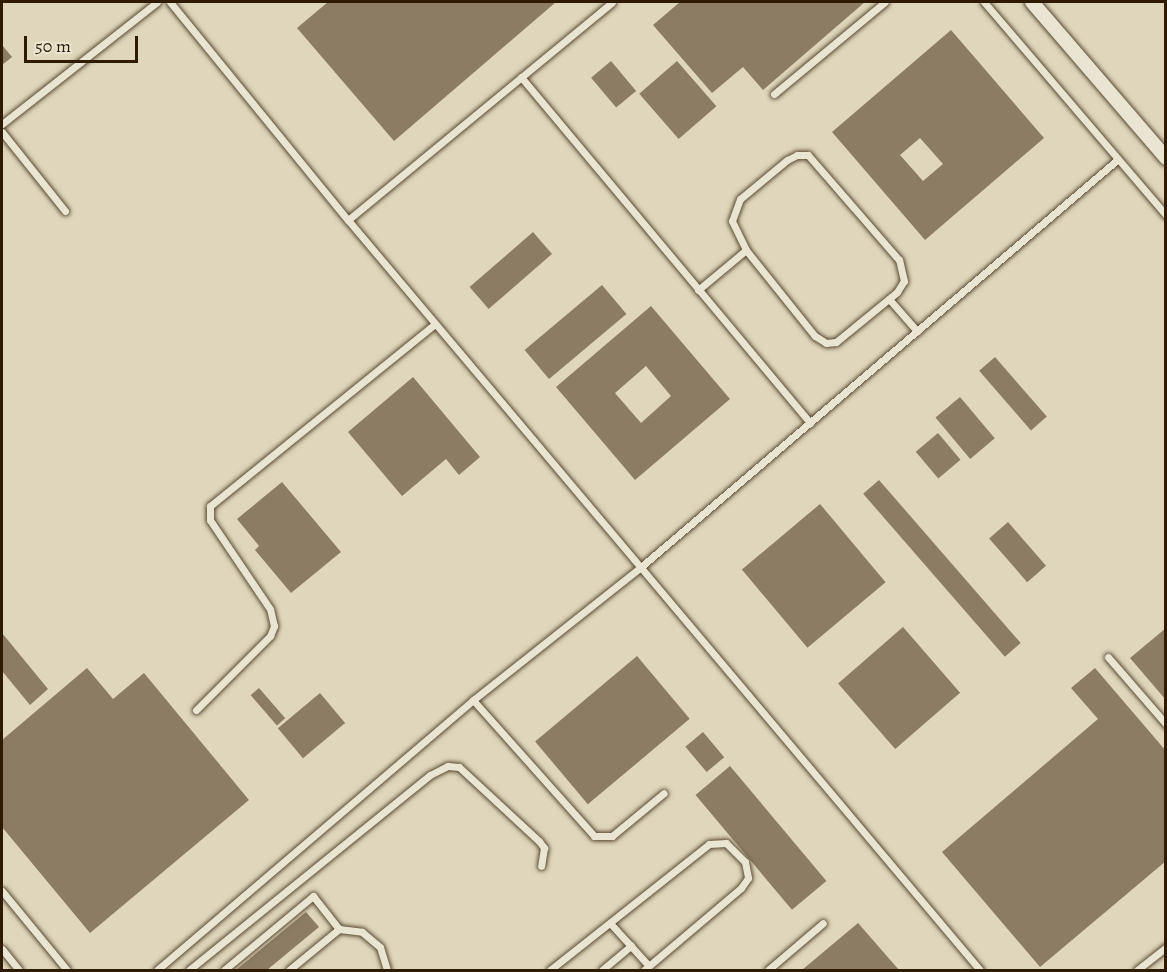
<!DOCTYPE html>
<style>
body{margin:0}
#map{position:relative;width:1167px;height:972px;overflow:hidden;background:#dfd6bb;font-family:Alegreya,serif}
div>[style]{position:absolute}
.building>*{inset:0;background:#8b7c63;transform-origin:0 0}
.roads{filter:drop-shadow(0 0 2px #5b4a32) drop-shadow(0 0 2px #5b4a32)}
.service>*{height:7px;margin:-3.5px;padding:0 3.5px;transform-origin:3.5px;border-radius:3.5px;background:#eae4d3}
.minor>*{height:14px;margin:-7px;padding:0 7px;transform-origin:7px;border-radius:7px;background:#eae4d3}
span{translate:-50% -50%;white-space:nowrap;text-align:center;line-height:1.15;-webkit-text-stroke:4.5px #eae4d3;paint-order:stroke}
.frame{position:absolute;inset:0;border:3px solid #2f1b04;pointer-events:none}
.scale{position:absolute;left:24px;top:36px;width:114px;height:27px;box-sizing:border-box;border:3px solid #2f1b04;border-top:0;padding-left:8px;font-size:18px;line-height:21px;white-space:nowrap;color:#2f1b04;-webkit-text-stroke:4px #eae4d3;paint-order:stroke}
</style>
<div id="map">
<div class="building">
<div style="clip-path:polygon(328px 2px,556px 2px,394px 141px,297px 28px)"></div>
<div style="clip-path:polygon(680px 2px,865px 2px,763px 90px,743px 67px,712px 93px,653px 25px)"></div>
<div style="clip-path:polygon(evenodd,951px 30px,1044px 138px,925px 240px,832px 132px,951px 30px,920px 138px,943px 164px,923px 181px,900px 155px,920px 138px)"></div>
<div style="clip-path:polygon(2px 45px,12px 57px,2px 65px)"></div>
<div style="left:611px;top:61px;width:39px;height:26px;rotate:50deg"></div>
<div style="left:677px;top:61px;width:60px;height:50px;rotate:49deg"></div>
<div style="left:533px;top:232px;width:29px;height:84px;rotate:49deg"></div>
<div style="left:602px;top:285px;width:38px;height:101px;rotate:50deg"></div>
<div style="clip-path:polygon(evenodd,651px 306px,730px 399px,635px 480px,556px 387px,651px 306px,646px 366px,671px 396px,641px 423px,615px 393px,646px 366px)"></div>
<div style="left:995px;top:357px;width:79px;height:21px;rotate:49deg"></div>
<div style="clip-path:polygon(413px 377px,480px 457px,459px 475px,446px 459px,402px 496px,348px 432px)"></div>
<div style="left:960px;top:397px;width:54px;height:32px;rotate:50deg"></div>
<div style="left:938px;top:433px;width:35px;height:29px;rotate:50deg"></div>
<div style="left:879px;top:480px;width:216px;height:21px;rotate:49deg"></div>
<div style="clip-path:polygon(282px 482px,341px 552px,291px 593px,255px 550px,259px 546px,237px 519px)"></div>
<div style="left:820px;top:504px;width:102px;height:102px;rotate:50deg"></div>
<div style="left:1008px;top:522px;width:58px;height:25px;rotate:49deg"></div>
<div style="left:903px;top:627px;width:87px;height:86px;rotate:49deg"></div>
<div style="clip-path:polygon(1166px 628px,1166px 700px,1130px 658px)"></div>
<div style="clip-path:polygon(2px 633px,48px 689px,30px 705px,2px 671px)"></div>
<div style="left:637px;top:656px;width:82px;height:133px;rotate:50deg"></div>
<div style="clip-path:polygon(87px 668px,113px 699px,144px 673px,249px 800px,90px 933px,2px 827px,2px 740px)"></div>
<div style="clip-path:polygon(1095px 668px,1166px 751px,1166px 861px,1040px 967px,942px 852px,1098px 719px,1071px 688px)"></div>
<div style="left:259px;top:688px;width:40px;height:11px;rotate:49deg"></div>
<div style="left:320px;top:693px;width:39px;height:55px;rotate:50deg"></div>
<div style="left:703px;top:732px;width:33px;height:23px;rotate:50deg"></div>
<div style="left:730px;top:766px;width:150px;height:45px;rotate:50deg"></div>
<div style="clip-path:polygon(306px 912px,319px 927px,267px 970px,236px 970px)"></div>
<div style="clip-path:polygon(858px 923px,899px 970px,802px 970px)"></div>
</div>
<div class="roads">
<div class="service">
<div style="left:170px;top:2px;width:281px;rotate:50.8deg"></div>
<div style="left:348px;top:220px;width:981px;rotate:49.88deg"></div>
<div style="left:984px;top:2px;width:280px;rotate:49.5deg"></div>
<div style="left:521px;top:77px;width:451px;rotate:50.1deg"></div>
<div style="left:774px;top:94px;width:144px;rotate:-39.7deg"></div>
<div style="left:2px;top:124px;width:197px;rotate:-38.2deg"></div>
<div style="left:2px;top:132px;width:101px;rotate:51.4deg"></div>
<div style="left:348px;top:220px;width:342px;rotate:-39.5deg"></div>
<div style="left:698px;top:290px;width:62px;rotate:-39.8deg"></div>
<div style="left:746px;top:250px;width:110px;rotate:51.3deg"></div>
<div style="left:815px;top:336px;width:13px;rotate:32deg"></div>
<div style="left:826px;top:343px;width:10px;rotate:-6deg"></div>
<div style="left:836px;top:342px;width:79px;rotate:-39.3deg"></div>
<div style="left:897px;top:292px;width:13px;rotate:-58deg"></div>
<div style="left:904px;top:281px;width:22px;rotate:-103deg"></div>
<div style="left:899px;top:260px;width:139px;rotate:-130.9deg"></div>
<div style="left:808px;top:155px;width:11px;rotate:180deg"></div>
<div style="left:797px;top:155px;width:11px;rotate:153deg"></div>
<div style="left:787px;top:160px;width:61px;rotate:140.3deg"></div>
<div style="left:740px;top:199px;width:23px;rotate:110deg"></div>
<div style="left:732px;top:221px;width:32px;rotate:64deg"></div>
<div style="left:889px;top:299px;width:43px;rotate:48.8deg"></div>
<div style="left:1108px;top:657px;width:89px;rotate:49.1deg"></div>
<div style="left:473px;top:700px;width:182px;rotate:48.3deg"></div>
<div style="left:594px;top:836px;width:18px"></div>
<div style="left:612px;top:836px;width:67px;rotate:-39.6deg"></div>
<div style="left:196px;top:710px;width:105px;rotate:-45deg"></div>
<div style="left:270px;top:636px;width:11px;rotate:-68deg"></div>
<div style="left:274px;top:626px;width:17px;rotate:-103deg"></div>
<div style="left:270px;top:609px;width:107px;rotate:-124deg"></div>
<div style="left:210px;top:520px;width:14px;rotate:-90deg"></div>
<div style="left:210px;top:506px;width:289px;rotate:-39deg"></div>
<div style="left:2px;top:891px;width:102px;rotate:50.6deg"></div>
<div style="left:610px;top:923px;width:58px;rotate:47.8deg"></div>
<div style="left:2px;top:949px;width:27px;rotate:51deg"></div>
<div style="left:157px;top:970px;width:416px;rotate:-40.5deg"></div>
<div style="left:473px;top:700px;width:216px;rotate:-38.4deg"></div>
<div style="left:642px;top:566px;width:625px;rotate:-40.52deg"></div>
<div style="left:189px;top:970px;width:310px;rotate:-39deg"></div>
<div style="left:430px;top:775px;width:20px;rotate:-27deg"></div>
<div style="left:448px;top:766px;width:11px;rotate:5deg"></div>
<div style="left:459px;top:767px;width:109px;rotate:42.8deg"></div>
<div style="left:539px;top:841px;width:9px;rotate:54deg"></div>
<div style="left:544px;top:848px;width:18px;rotate:99deg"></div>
<div style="left:224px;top:970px;width:116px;rotate:-39.7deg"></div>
<div style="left:313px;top:896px;width:42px;rotate:51.8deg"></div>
<div style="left:339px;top:929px;width:23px;rotate:7deg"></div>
<div style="left:362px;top:932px;width:23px;rotate:40deg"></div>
<div style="left:380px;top:947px;width:24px;rotate:73deg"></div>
<div style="left:289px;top:970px;width:65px;rotate:-39.4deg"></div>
<div style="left:550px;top:970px;width:203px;rotate:-38.4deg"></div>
<div style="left:709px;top:844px;width:17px;rotate:-3deg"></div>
<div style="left:726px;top:843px;width:27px;rotate:45deg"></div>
<div style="left:745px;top:862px;width:16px;rotate:79deg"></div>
<div style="left:748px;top:878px;width:12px;rotate:125deg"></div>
<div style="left:741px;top:888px;width:127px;rotate:139.8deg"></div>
<div style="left:602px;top:970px;width:38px;rotate:-40deg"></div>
<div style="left:768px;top:970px;width:72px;rotate:-40.5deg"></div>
<div style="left:1137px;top:970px;width:37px;rotate:-38deg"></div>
</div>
<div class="minor">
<div style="left:1032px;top:2px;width:206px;rotate:49.3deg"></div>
</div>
</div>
<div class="frame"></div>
<div class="scale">50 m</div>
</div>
